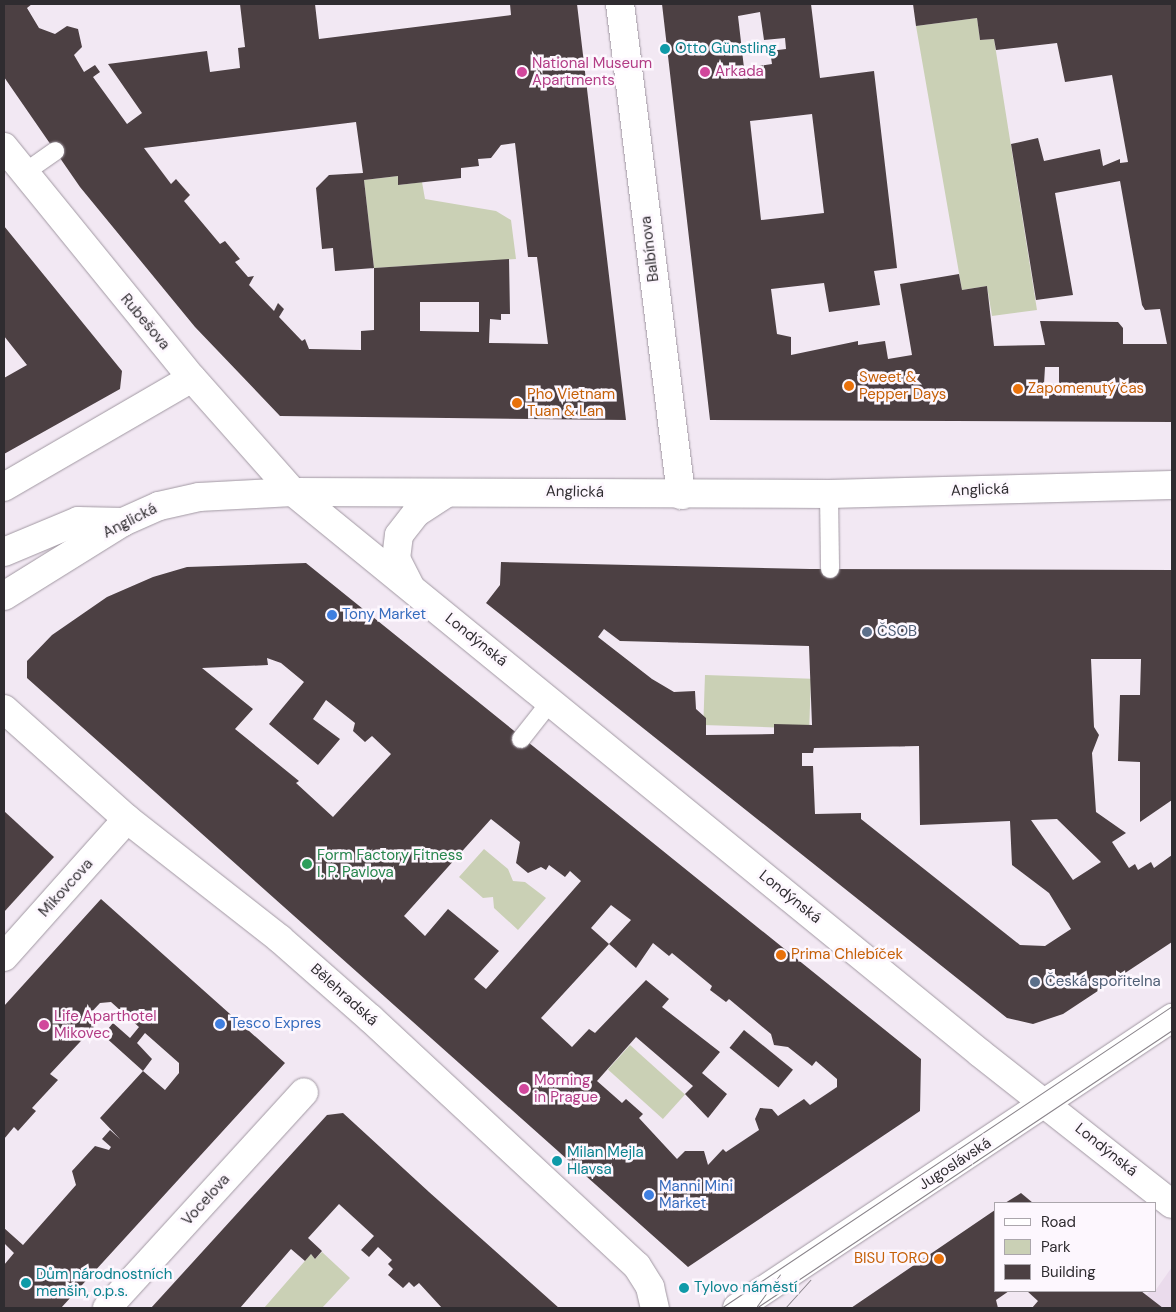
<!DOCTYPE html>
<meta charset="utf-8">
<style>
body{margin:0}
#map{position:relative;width:1176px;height:1312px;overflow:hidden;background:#f2e8f3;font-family:"DM Sans",sans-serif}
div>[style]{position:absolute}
.built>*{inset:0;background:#eadbec}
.green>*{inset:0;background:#cad0b5;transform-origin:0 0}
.building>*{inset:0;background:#4c4043;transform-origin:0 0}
.roads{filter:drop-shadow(0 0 1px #a198a2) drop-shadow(0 0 1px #a198a2)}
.lane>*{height:18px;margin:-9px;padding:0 9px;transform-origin:9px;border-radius:9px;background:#fff}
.street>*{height:28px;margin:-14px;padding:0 14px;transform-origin:14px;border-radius:14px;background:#fff}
.secondary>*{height:28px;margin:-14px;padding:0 14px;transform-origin:14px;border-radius:14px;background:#fff}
.tram>*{height:1px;margin:-0.5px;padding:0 0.5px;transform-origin:0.5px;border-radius:0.5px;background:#89838a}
.dots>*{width:14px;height:14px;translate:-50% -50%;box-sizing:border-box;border:2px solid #fdf7fe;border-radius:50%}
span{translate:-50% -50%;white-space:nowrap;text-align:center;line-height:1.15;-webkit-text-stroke:5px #fdf7fe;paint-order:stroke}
.culture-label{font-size:15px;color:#0d838f}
.left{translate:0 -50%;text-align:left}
.hotel-label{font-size:15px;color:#b23c85}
.street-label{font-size:15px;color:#2f2c30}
.food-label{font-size:15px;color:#c56008}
.right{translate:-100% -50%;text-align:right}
.shop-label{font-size:15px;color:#366cbe}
.service-label{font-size:15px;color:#4e5e75}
.leisure-label{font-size:15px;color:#27864d}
.frame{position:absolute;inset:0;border:5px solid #2f2c30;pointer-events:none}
.legend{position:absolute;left:994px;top:1202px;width:162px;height:90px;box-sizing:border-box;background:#fdf7fe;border:1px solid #aba6ac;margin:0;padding:6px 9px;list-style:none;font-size:15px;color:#2f2c30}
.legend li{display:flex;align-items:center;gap:10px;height:25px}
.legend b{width:25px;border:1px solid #aba6ac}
</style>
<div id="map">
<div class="built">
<div style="clip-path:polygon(1172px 1267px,1172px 1308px,1135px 1308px,1150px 1291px,1155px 1291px)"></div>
</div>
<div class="green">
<div style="clip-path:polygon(977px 18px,980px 40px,994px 39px,1037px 310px,992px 316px,987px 286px,962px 290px,916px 26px)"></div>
<div style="clip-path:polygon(398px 176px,399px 185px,422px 182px,425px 199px,496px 211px,511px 220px,516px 259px,374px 268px,364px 180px)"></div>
<div style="left:705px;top:675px;width:106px;height:50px;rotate:2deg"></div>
<div style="clip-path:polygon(484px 849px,508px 869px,513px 881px,525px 882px,546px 898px,518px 930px,494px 908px,493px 897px,483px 898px,459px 877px)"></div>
<div style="left:630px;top:1045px;width:74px;height:33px;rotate:42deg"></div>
<div style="clip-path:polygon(322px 1252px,350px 1278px,322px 1308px,264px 1308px,311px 1254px,315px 1259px)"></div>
</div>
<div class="building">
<div style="clip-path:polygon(evenodd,4px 4px,32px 4px,27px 8px,39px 28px,55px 34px,67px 26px,78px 29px,82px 47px,74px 55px,84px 72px,95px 65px,100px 72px,93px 77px,127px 124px,142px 113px,108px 64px,207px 51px,210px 72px,240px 68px,238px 48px,245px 47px,240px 4px,315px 4px,319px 39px,511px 15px,510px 4px,577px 4px,626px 420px,280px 416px,195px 327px,80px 187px,4px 77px,4px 4px,356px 122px,363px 173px,329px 175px,316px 188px,322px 249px,333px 248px,335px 271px,374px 268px,364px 180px,398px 176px,398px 185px,461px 178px,461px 168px,479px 166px,478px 159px,491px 158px,501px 145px,515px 143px,528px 257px,537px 257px,548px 344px,489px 343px,490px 319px,501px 320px,501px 314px,510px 314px,509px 259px,374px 268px,374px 330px,361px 331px,361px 350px,309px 349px,305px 339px,302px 341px,279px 317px,284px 309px,278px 303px,274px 311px,249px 285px,254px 276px,248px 277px,235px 262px,240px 259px,225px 241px,220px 244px,184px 201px,190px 195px,176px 179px,171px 184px,144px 148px,356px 122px,4px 4px,420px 302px,479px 302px,479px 332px,420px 331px,420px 302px)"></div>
<div style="clip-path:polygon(evenodd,662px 4px,811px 4px,820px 78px,874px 71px,897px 268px,874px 271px,880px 305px,829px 312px,824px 283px,771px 289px,777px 334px,791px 337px,791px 355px,858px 341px,858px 345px,885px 341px,888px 359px,912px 355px,900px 284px,959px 274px,962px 290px,987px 286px,994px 346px,1045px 345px,1040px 321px,1118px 322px,1123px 328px,1123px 344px,1167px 344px,1160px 309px,1145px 310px,1142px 305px,1120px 181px,1055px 193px,1073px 295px,1036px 300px,1011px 144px,1038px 138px,1044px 161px,1100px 149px,1103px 166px,1120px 159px,1120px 163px,1128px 162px,1112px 75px,1065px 82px,1057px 43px,996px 50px,994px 39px,980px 40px,977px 18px,916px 26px,913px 4px,1172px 4px,1172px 422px,710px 420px,662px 4px,760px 12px,764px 40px,785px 38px,786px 49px,770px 51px,772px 64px,744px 68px,738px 16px,760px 12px,662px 4px,812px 114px,824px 213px,761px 220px,750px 121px,812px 114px,662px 4px,1045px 367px,1059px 367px,1059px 384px,1044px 384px,1045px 367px)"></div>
<div style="clip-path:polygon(4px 226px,122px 371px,120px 389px,4px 454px,4px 378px,27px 365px,4px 336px)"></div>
<div style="clip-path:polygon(evenodd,501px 562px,810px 569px,1172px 570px,1172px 800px,1140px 822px,1140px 762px,1118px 761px,1120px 695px,1140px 695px,1141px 659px,1091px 659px,1094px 727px,1099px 735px,1092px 753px,1096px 812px,1126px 833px,1112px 842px,1129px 868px,1135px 864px,1138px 870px,1151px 862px,1154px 868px,1172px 855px,1172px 942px,1063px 1014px,1033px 1024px,1007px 1018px,486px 603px,500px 585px,501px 562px,604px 629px,620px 641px,809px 646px,812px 725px,774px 724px,774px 734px,706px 735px,706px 718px,696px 709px,695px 691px,674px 692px,652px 679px,598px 637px,604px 629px,501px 562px,919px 746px,920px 825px,1010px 821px,1012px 865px,1049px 893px,1071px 929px,1045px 946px,1020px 945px,861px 819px,861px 813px,815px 814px,813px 766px,802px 766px,802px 753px,813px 753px,814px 748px,919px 746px,501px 562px,1057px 819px,1101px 862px,1073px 880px,1031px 820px,1057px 819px)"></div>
<div style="clip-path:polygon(evenodd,306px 563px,921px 1059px,920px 1111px,688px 1267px,27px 678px,27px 661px,52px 635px,107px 597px,153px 577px,187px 567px,306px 563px,267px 658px,281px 663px,304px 682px,269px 724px,318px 765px,340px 739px,313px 719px,326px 700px,355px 723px,353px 731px,365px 742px,372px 736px,391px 754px,333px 817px,296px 783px,299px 781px,235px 729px,253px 709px,202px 668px,268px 665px,267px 658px,306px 563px,491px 819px,520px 842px,516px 863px,528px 873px,541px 867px,546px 870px,549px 865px,565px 877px,570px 871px,581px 881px,486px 989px,474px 979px,499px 951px,448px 909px,425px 936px,404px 916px,491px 819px,306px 563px,611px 905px,631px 920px,609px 944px,636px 968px,653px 943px,669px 956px,672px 953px,712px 986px,710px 990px,726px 1002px,729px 999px,771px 1034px,774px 1045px,788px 1047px,812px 1066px,816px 1061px,837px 1079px,837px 1087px,810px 1105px,804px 1099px,778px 1116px,772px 1109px,760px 1108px,755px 1119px,759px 1130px,726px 1152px,723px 1149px,708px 1165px,704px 1151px,685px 1151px,677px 1159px,639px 1118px,643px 1114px,626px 1099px,622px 1103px,597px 1081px,636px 1037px,693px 1086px,685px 1094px,708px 1118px,727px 1094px,702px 1073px,720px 1052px,662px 1007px,669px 999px,646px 980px,595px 1033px,589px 1029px,572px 1047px,541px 1018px,609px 944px,591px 928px,611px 905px)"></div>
<div style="clip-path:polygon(4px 811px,54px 857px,4px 912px)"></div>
<div style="clip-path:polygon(evenodd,101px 899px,285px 1063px,61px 1308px,4px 1308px,4px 1265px,14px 1253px,4px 1243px,4px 1228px,23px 1245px,76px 1185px,72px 1171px,95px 1146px,109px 1150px,111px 1147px,102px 1139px,110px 1130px,120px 1139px,100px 1118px,143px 1071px,103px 1035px,113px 1023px,130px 1038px,139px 1027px,111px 1002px,100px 1003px,85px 1019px,94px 1027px,50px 1074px,58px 1080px,32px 1108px,36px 1111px,18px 1131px,14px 1127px,4px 1139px,4px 1006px,101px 899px,145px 1033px,179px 1063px,179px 1073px,165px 1090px,143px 1071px,152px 1059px,137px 1043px,145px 1033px)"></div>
<div style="left:744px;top:1030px;width:63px;height:23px;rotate:39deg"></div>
<div style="clip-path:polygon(343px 1113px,429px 1192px,559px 1308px,442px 1308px,419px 1283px,414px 1287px,409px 1282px,403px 1288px,388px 1275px,393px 1269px,388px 1264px,392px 1260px,378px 1247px,369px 1257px,361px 1250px,374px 1236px,339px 1204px,308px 1238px,322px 1251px,315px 1259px,311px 1254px,305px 1261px,291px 1249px,240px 1308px,151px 1308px,327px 1115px)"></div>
<div style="clip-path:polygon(1021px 1193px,1033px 1203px,1005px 1203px)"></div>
<div style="clip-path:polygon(995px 1210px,995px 1291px,1009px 1291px,996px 1300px,998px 1308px,851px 1308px)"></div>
<div style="clip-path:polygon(1027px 1291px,1141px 1291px,1163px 1308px,1032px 1308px,1038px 1301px)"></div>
</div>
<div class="roads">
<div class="lane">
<div style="left:24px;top:173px;width:38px;rotate:-35deg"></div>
<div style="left:829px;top:494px;width:75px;rotate:89.2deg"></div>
<div style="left:521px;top:739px;width:48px;rotate:-51.7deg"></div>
</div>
<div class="street">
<div style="left:620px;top:4px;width:495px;rotate:82.9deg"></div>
<div style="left:4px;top:147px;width:298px;rotate:50.9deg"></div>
<div style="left:192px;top:378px;width:152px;rotate:48.5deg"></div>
<div style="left:293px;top:492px;width:887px;rotate:39.23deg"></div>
<div style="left:980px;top:1053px;width:244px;rotate:38.2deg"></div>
<div style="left:4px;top:487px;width:217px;rotate:-30.1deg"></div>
<div style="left:410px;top:586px;width:30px;rotate:-117deg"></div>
<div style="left:396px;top:559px;width:24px;rotate:-83deg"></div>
<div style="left:399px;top:535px;width:28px;rotate:-52deg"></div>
<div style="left:416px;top:513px;width:33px;rotate:-33deg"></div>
<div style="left:4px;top:957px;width:185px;rotate:-48.3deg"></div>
<div style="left:107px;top:1308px;width:292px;rotate:-47.6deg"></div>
<div style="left:737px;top:1308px;width:523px;rotate:-33.69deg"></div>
</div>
<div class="secondary">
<div style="left:4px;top:552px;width:80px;rotate:-22.7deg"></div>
<div style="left:78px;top:521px;width:45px;rotate:1.3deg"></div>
<div style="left:4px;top:596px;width:140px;rotate:-31.9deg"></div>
<div style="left:123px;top:522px;width:39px;rotate:-24deg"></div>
<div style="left:159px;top:506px;width:41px;rotate:-12.7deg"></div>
<div style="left:199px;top:497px;width:94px;rotate:-3deg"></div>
<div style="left:293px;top:492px;width:536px;rotate:0.21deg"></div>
<div style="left:829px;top:494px;width:343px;rotate:-1.5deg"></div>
<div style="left:4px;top:709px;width:165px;rotate:41.8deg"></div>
<div style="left:127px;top:819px;width:194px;rotate:38.1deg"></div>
<div style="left:280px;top:939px;width:120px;rotate:41.3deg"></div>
<div style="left:370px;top:1018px;width:364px;rotate:42.9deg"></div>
<div style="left:637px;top:1266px;width:25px;rotate:58deg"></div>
<div style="left:650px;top:1287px;width:22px;rotate:77deg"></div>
</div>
</div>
<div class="tram">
<div style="left:757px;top:1306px;width:39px;rotate:-54deg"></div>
<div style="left:721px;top:1308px;width:543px;rotate:-33.81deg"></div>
<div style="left:756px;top:1308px;width:500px;rotate:-33.75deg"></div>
<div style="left:785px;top:1308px;width:38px;rotate:-48deg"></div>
</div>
<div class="dots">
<div style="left:665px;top:49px;background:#0f9aa8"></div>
<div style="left:522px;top:72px;background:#d1479c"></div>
<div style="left:705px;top:72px;background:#d1479c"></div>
<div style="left:849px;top:386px;background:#e8710a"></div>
<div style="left:1018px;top:389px;background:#e8710a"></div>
<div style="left:517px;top:403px;background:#e8710a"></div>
<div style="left:332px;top:615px;background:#3f7fe0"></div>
<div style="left:867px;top:632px;background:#5c6f8a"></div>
<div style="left:307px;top:864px;background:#2e9e5b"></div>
<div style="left:781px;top:955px;background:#e8710a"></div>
<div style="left:1035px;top:982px;background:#5c6f8a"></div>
<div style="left:220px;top:1024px;background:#3f7fe0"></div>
<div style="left:44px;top:1025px;background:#d1479c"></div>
<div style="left:524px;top:1089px;background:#d1479c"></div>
<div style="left:557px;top:1161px;background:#0f9aa8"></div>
<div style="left:649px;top:1195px;background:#3f7fe0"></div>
<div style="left:939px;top:1259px;background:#e8710a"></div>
<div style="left:26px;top:1283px;background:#0f9aa8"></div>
<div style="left:684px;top:1288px;background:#0f9aa8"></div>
</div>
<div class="culture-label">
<span class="left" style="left:675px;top:49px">Otto Günstling</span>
<span class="left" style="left:567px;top:1161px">Milan Mejla<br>Hlavsa</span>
<span class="left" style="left:36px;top:1283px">Dům národnostních<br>menšin, o.p.s.</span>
<span class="left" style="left:694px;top:1288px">Tylovo náměstí</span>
</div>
<div class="hotel-label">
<span class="left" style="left:532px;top:72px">National Museum<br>Apartments</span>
<span class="left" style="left:715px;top:72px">Arkada</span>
<span class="left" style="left:54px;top:1025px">Life Aparthotel<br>Mikovec</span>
<span class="left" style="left:534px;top:1089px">Morning<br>in Prague</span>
</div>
<div class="street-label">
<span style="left:650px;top:249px;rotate:-97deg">Balbínova</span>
<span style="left:145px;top:322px;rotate:50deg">Rubešova</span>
<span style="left:980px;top:490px;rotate:-2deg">Anglická</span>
<span style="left:575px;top:492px;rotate:1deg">Anglická</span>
<span style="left:130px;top:521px;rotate:-27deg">Anglická</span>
<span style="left:476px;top:640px;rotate:39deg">Londýnská</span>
<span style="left:66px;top:888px;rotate:-48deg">Mikovcova</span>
<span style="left:790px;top:897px;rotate:39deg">Londýnská</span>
<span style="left:344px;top:995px;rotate:42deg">Bělehradská</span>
<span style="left:1106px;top:1150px;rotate:39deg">Londýnská</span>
<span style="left:955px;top:1164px;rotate:-33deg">Jugoslávská</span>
<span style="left:206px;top:1200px;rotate:-48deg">Vocelova</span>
</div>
<div class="food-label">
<span class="left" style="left:859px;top:386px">Sweet &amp;<br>Pepper Days</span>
<span class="left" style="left:1028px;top:389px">Zapomenutý čas</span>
<span class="left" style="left:527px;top:403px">Pho Vietnam<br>Tuan &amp; Lan</span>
<span class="left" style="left:791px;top:955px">Prima Chlebíček</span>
<span class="right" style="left:929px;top:1259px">BISU TORO</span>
</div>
<div class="shop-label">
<span class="left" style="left:342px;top:615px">Tony Market</span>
<span class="left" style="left:230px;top:1024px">Tesco Expres</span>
<span class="left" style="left:659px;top:1195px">Manni Mini<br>Market</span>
</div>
<div class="service-label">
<span class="left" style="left:877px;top:632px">ČSOB</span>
<span class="left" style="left:1045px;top:982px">Česká spořitelna</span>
</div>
<div class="leisure-label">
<span class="left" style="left:317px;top:864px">Form Factory Fitness<br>I. P. Pavlova</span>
</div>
<div class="frame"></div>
<ul class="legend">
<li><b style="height:6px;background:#fff"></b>Road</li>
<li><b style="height:14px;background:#cad0b5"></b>Park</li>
<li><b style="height:14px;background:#4c4043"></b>Building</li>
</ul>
</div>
